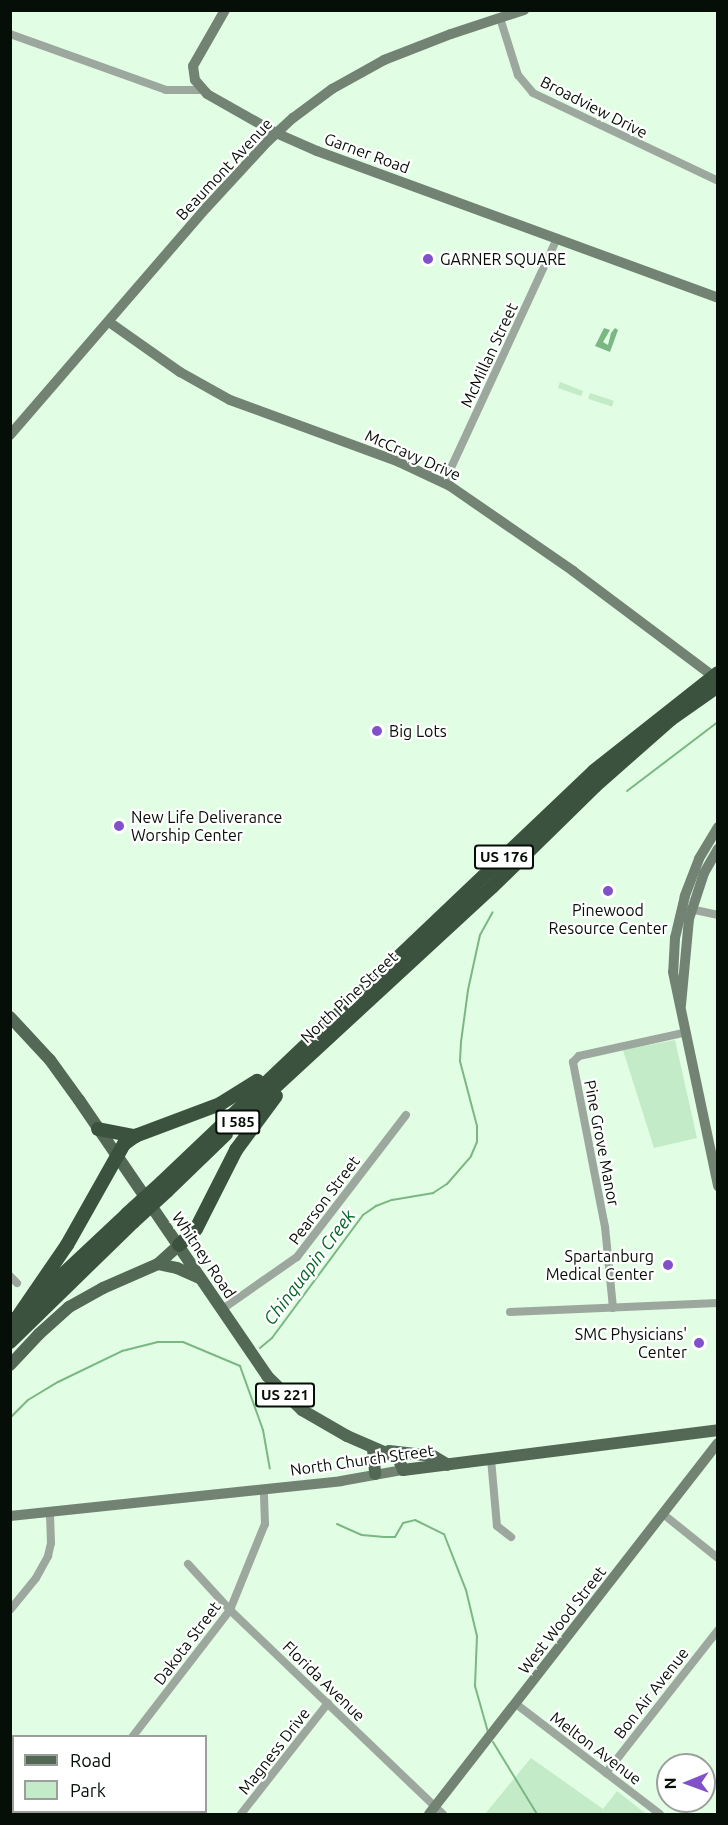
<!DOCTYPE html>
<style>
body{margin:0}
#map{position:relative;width:728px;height:1825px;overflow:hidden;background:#e1fde4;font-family:Ubuntu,sans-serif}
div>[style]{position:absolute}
.green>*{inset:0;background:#c3ebc7;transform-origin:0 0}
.water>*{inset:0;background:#7bb783}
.stream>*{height:2px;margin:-1px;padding:0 1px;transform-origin:1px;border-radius:1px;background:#7bb783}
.street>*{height:8px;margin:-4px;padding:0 4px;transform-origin:4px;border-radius:4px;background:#9ca89d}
.secondary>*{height:10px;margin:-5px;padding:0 5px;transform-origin:5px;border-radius:5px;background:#728374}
.primary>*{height:12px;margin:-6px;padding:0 6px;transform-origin:6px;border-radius:6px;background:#546856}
.highway>*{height:14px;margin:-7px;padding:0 7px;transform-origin:7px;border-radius:7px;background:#3b523e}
.highway-bridge>*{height:14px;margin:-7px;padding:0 7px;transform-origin:7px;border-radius:7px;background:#3b523e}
.dots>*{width:16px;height:16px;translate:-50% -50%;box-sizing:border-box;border:3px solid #fff;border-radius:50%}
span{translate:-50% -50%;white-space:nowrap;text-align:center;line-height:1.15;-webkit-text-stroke:4.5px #fff;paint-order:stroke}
.shield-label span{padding:2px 4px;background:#fff;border:2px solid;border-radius:4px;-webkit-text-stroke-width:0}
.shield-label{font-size:15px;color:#060f07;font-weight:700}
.street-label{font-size:16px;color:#060f07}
.poi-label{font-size:16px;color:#060f07}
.left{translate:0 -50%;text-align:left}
.right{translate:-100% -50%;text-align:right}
.water-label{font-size:18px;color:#026525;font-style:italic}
.frame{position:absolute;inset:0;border:12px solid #060f07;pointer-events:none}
.legend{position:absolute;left:12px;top:1735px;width:195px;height:78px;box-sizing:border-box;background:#fff;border:2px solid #9b9f9c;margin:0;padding:8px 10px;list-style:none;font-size:18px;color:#060f07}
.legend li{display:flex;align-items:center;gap:12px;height:30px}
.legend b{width:30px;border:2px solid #9b9f9c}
.north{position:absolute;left:656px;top:1753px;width:60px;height:60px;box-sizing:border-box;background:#fff;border:2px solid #9b9f9c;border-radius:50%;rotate:269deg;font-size:16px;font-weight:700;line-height:24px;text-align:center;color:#060f07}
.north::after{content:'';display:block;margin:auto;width:21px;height:27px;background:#8151ca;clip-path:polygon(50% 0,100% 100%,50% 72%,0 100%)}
</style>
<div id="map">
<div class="green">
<div style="clip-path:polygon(560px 382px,583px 391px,581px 396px,558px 388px)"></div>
<div style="left:590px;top:393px;width:25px;height:6px;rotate:18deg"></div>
<div style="clip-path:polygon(675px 1040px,697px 1138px,654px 1148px,623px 1050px)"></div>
<div style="clip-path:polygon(531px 1758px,603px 1809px,617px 1791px,646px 1814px,485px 1814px)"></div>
</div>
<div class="water">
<div style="clip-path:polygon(604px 328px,610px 330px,603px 342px,608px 345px,611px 333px,615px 328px,618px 330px,610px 352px,595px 346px)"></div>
</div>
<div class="stream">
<div style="left:627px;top:791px;width:114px;rotate:-37.2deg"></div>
<div style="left:260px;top:1348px;width:16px;rotate:-40deg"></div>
<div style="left:272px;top:1338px;width:153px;rotate:-53.5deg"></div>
<div style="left:363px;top:1215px;width:16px;rotate:-35deg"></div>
<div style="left:376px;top:1206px;width:17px;rotate:-21deg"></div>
<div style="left:392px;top:1200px;width:42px;rotate:-9.7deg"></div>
<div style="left:433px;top:1193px;width:17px;rotate:-33deg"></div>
<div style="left:447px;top:1184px;width:37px;rotate:-49deg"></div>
<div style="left:471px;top:1156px;width:15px;rotate:-67deg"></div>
<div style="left:477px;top:1142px;width:16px;rotate:-90deg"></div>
<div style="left:477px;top:1126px;width:67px;rotate:-104.7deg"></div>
<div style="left:460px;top:1061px;width:19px;rotate:-87deg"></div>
<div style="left:461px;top:1042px;width:52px;rotate:-82.3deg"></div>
<div style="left:468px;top:990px;width:56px;rotate:-77.7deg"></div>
<div style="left:480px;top:935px;width:26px;rotate:-61deg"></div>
<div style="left:240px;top:1366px;width:68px;rotate:70.2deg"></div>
<div style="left:263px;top:1430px;width:39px;rotate:80deg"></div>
<div style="left:10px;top:1418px;width:25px;rotate:-45deg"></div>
<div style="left:28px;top:1400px;width:35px;rotate:-31deg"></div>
<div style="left:58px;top:1382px;width:71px;rotate:-25.8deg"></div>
<div style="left:122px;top:1351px;width:36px;rotate:-14deg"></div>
<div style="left:157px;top:1342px;width:26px"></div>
<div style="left:183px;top:1342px;width:62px;rotate:22.8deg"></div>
<div style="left:337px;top:1524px;width:27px;rotate:24deg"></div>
<div style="left:362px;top:1535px;width:22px;rotate:5deg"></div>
<div style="left:384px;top:1537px;width:11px"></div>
<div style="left:395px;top:1537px;width:16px;rotate:-60deg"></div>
<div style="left:403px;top:1523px;width:12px;rotate:-14deg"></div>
<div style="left:415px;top:1520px;width:32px;rotate:26deg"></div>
<div style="left:444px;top:1534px;width:60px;rotate:68.6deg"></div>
<div style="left:466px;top:1590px;width:47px;rotate:76.6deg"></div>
<div style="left:477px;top:1636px;width:50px;rotate:92.3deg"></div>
<div style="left:475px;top:1686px;width:48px;rotate:74.2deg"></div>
<div style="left:493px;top:1742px;width:84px;rotate:58.6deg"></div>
</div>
<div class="street">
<div style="left:500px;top:18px;width:60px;rotate:72.5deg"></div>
<div style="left:518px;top:75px;width:23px;rotate:50deg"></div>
<div style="left:533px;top:93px;width:205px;rotate:25.4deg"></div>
<div style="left:10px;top:34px;width:166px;rotate:19.7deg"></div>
<div style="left:166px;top:90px;width:35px"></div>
<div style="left:444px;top:483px;width:270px;rotate:-65.2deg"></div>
<div style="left:690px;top:909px;width:29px;rotate:12deg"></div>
<div style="left:10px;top:1276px;width:10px;rotate:45deg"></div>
<div style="left:613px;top:1308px;width:81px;rotate:-95.6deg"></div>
<div style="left:605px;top:1227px;width:168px;rotate:-101deg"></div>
<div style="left:573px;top:1062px;width:8px;rotate:-45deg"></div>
<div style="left:579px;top:1056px;width:107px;rotate:-12.5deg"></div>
<div style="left:221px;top:1310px;width:93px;rotate:-34.9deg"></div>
<div style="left:297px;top:1257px;width:179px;rotate:-52.5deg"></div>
<div style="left:510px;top:1312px;width:208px;rotate:-2.5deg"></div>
<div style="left:491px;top:1459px;width:67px;rotate:84.9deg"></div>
<div style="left:497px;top:1526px;width:18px;rotate:38deg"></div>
<div style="left:663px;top:1514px;width:70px;rotate:38.7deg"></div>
<div style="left:188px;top:1564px;width:62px;rotate:47.6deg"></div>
<div style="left:230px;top:1610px;width:295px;rotate:43.8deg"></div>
<div style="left:10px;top:1610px;width:41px;rotate:-50.9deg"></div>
<div style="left:36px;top:1578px;width:25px;rotate:-61deg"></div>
<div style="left:48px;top:1556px;width:13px;rotate:-77deg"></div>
<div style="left:51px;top:1543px;width:31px;rotate:-92deg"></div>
<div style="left:516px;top:1704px;width:181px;rotate:37.4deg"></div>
<div style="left:133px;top:1736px;width:159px;rotate:-52.4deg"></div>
<div style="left:230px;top:1610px;width:93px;rotate:-67.9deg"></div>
<div style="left:265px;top:1524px;width:35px;rotate:-92deg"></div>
<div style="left:606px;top:1773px;width:182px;rotate:-51.9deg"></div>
<div style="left:73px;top:1814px;width:4px;rotate:-34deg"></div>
<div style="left:241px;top:1814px;width:141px;rotate:-51.9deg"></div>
</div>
<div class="secondary">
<div style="left:225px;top:10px;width:64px;rotate:119.7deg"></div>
<div style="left:193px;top:66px;width:14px;rotate:82deg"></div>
<div style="left:195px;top:80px;width:18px;rotate:49deg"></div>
<div style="left:207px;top:94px;width:79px;rotate:29.5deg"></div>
<div style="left:276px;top:133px;width:45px;rotate:23.7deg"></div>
<div style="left:317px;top:151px;width:427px;rotate:20.1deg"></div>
<div style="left:109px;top:322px;width:87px;rotate:35.2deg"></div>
<div style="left:180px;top:372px;width:57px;rotate:29.2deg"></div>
<div style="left:230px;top:400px;width:180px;rotate:20.1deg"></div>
<div style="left:399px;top:462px;width:56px;rotate:25.2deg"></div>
<div style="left:450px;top:486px;width:150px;rotate:34.6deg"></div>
<div style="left:573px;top:571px;width:175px;rotate:36.9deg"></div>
<div style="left:10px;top:435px;width:301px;rotate:-49.2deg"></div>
<div style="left:207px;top:207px;width:90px;rotate:-47.3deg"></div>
<div style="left:268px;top:141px;width:34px;rotate:-43deg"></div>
<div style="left:293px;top:118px;width:49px;rotate:-36.6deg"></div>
<div style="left:332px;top:89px;width:60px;rotate:-29.1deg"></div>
<div style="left:384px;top:60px;width:72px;rotate:-21.2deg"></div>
<div style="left:451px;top:34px;width:77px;rotate:-18.2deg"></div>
<div style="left:718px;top:827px;width:37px;rotate:121deg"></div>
<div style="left:699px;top:859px;width:40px;rotate:111deg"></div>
<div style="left:685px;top:896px;width:43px;rotate:103.4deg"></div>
<div style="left:675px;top:938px;width:34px;rotate:93deg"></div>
<div style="left:673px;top:972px;width:219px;rotate:78.1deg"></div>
<div style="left:681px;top:1005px;width:86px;rotate:-84.7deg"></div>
<div style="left:689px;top:919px;width:48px;rotate:-71.9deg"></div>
<div style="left:704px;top:873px;width:28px;rotate:-60deg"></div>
<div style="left:10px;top:1516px;width:333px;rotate:-6deg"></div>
<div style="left:341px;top:1481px;width:63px;rotate:-10.1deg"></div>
<div style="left:429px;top:1814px;width:470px;rotate:-52.1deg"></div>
</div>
<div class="primary">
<div style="left:10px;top:1017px;width:59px;rotate:47.1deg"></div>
<div style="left:50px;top:1060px;width:49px;rotate:54.1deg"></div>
<div style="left:79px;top:1100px;width:334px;rotate:55.7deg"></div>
<div style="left:267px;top:1376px;width:49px;rotate:44.2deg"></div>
<div style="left:302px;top:1410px;width:52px;rotate:30deg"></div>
<div style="left:347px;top:1436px;width:56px;rotate:23.3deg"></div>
<div style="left:398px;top:1458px;width:13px;rotate:67deg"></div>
<div style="left:403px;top:1470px;width:318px;rotate:-7.2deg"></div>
<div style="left:158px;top:1264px;width:19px;rotate:12deg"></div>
<div style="left:177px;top:1268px;width:24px;rotate:24deg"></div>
<div style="left:10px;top:1365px;width:42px;rotate:-46.9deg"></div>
<div style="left:39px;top:1334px;width:40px;rotate:-42deg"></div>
<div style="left:69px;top:1307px;width:39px;rotate:-29deg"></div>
<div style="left:103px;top:1288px;width:60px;rotate:-23.6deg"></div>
<div style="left:158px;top:1264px;width:28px;rotate:-42deg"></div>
<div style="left:373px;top:1449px;width:25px;rotate:85deg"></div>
<div style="left:389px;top:1451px;width:44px;rotate:6.5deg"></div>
<div style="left:433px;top:1456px;width:17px;rotate:31deg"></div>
</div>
<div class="highway">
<div style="left:248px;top:1112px;width:332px;rotate:-42.7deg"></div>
<div style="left:492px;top:887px;width:144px;rotate:-44.4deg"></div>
<div style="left:595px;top:786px;width:101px;rotate:-41.4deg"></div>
<div style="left:671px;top:719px;width:57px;rotate:-35.1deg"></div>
<div style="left:98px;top:1129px;width:38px;rotate:11deg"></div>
<div style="left:162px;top:1182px;width:596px;rotate:-43.57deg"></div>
<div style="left:594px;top:771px;width:158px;rotate:-38.3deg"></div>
<div style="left:167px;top:1191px;width:82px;rotate:-44deg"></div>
<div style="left:179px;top:1245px;width:23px;rotate:-43deg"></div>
<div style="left:196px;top:1229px;width:89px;rotate:-63.1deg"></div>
<div style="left:236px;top:1150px;width:67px;rotate:-53.5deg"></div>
<div style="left:19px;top:1315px;width:85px;rotate:-55.6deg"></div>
<div style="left:67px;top:1245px;width:116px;rotate:-60.6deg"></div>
<div style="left:124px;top:1144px;width:14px;rotate:-36deg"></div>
<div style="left:135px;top:1136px;width:91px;rotate:-20.6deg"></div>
<div style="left:220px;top:1104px;width:44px;rotate:-31.9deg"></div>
<div style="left:10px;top:1324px;width:161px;rotate:-43.2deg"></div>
<div style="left:10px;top:1342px;width:172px;rotate:-44.3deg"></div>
</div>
<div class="highway-bridge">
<div style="left:127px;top:1214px;width:47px;rotate:-42.4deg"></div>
<div style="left:133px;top:1222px;width:46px;rotate:-42.4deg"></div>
</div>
<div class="dots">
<div style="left:428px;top:259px;background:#8151ca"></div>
<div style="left:377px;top:731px;background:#8151ca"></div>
<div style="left:119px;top:826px;background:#8151ca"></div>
<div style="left:608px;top:891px;background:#8151ca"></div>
<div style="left:668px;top:1265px;background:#8151ca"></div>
<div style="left:699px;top:1343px;background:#8151ca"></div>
</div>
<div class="shield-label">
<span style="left:504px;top:857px">US 176</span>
<span style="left:238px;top:1122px">I 585</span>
<span style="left:285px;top:1395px">US 221</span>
</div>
<div class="street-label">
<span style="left:594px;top:107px;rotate:27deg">Broadview Drive</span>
<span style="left:367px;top:153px;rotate:20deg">Garner Road</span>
<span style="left:224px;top:169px;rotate:-47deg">Beaumont Avenue</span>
<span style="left:489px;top:355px;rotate:-65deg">McMillan Street</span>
<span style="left:413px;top:455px;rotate:24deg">McCravy Drive</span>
<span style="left:349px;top:997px;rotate:-43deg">North Pine Street</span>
<span style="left:602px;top:1143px;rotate:79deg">Pine Grove Manor</span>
<span style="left:324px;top:1200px;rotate:-53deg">Pearson Street</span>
<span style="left:204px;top:1255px;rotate:56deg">Whitney Road</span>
<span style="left:362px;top:1460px;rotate:-8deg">North Church Street</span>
<span style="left:562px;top:1620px;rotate:-52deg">West Wood Street</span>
<span style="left:187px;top:1643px;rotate:-53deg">Dakota Street</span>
<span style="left:324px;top:1681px;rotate:44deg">Florida Avenue</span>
<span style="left:651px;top:1693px;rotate:-52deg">Bon Air Avenue</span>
<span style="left:596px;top:1748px;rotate:37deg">Melton Avenue</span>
<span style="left:274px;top:1751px;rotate:-52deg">Magness Drive</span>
</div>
<div class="poi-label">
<span class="left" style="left:440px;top:259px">GARNER SQUARE</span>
<span class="left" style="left:389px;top:731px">Big Lots</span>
<span class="left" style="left:131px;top:826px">New Life Deliverance<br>Worship Center</span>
<span style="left:608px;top:919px">Pinewood<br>Resource Center</span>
<span class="right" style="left:654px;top:1265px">Spartanburg<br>Medical Center</span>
<span class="right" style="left:687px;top:1343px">SMC Physicians'<br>Center</span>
</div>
<div class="water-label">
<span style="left:309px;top:1267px;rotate:-53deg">Chinquapin Creek</span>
</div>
<div class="frame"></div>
<ul class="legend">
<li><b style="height:8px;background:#546856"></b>Road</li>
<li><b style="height:16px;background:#c3ebc7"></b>Park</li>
</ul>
<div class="north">N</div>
</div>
